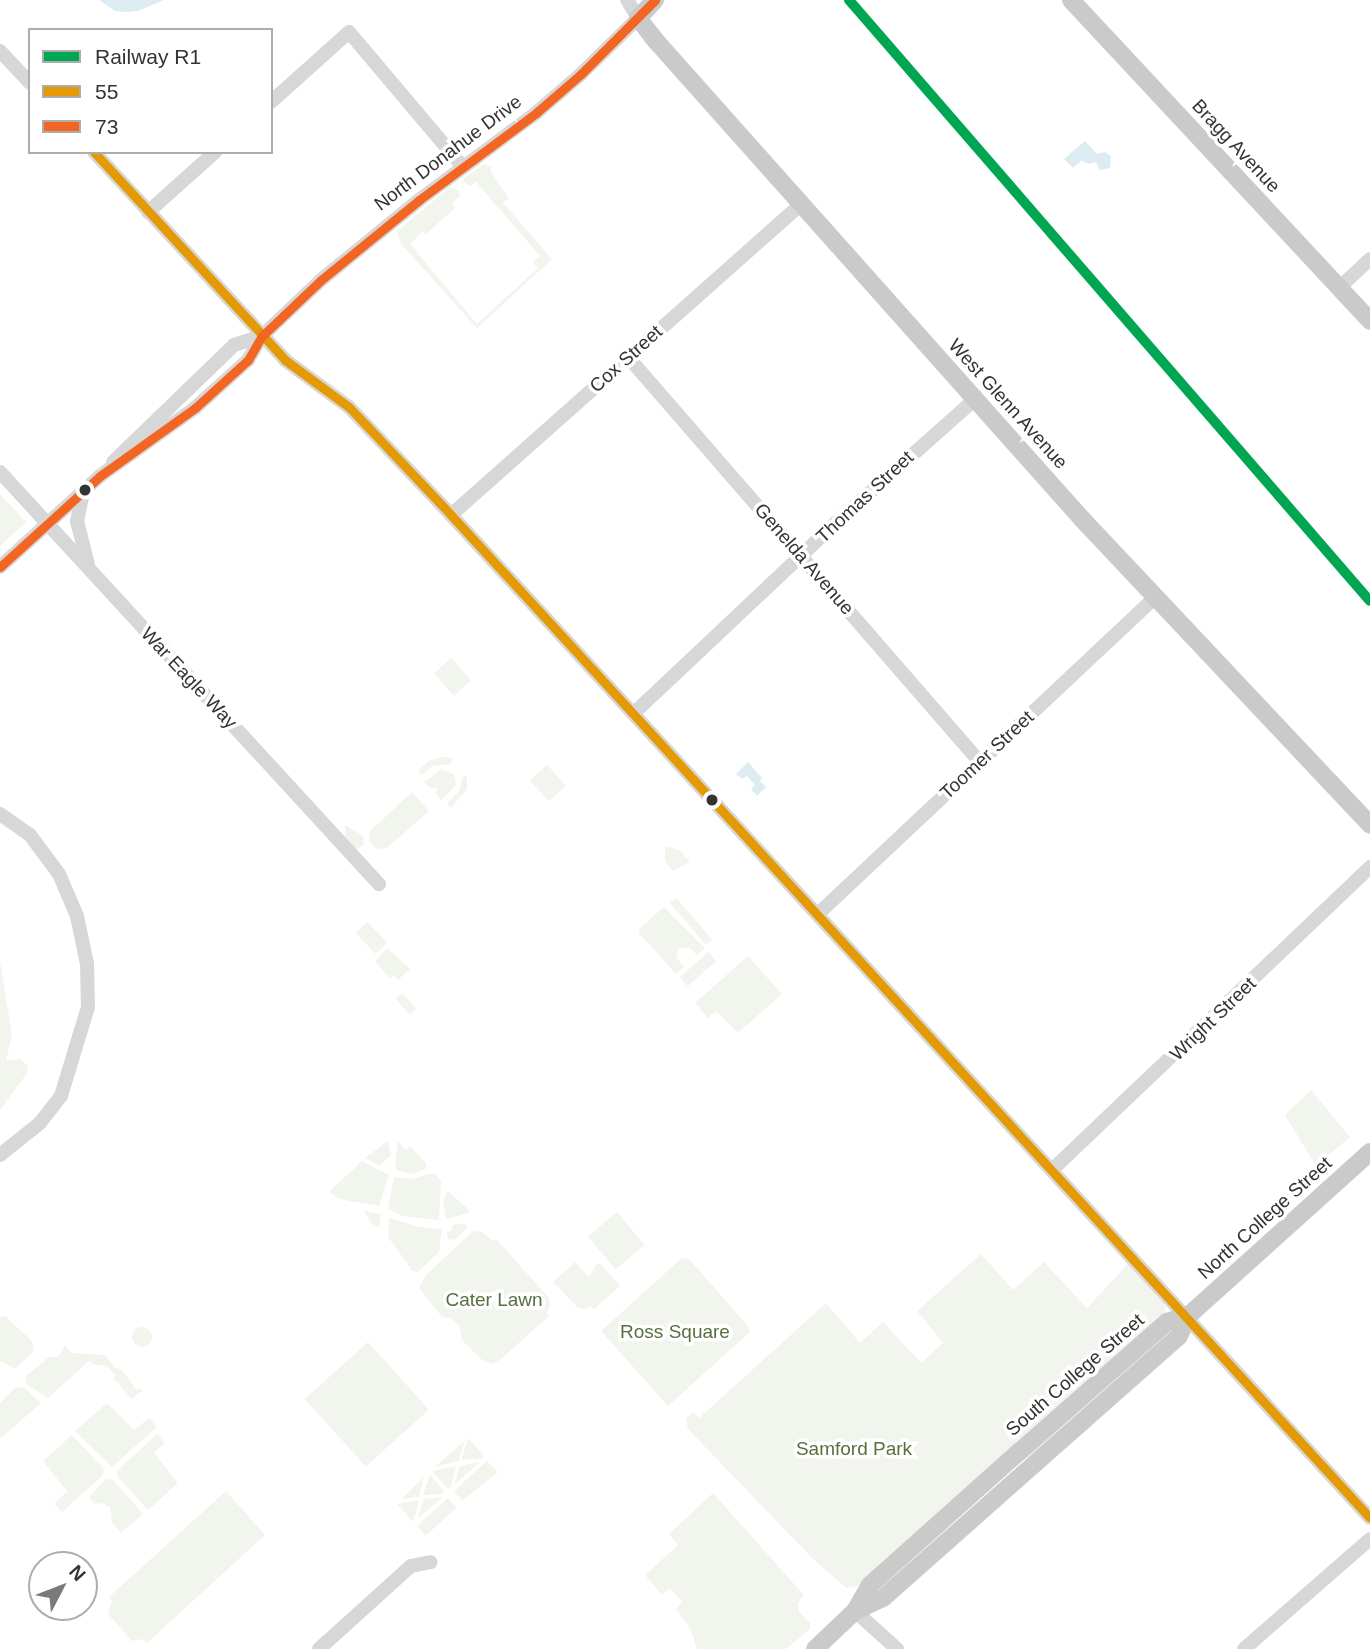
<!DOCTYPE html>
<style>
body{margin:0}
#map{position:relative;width:1370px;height:1649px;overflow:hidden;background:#fff;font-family:Arial,sans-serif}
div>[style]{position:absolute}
.green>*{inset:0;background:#f1f5ed;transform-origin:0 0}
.round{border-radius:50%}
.water>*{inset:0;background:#ddebf3}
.minor>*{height:14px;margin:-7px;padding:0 7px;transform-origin:7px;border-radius:7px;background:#d7d7d7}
.major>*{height:18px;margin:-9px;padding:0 9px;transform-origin:9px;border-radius:9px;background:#cacaca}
.bus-1>*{height:9px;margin:-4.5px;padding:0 4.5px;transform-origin:4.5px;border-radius:4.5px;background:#e39a05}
.bus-2>*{height:9px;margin:-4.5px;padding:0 4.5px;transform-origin:4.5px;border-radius:4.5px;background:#f26522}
.rail-1>*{height:10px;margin:-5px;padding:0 5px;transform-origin:5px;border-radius:5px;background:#00a651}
.dots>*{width:19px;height:19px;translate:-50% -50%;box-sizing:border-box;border:4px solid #fff;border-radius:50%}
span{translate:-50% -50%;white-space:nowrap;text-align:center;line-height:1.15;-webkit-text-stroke:7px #fff;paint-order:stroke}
.street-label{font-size:19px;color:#333}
.park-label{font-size:19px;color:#56703f}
.legend{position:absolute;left:28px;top:28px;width:245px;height:126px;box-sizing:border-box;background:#fff;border:2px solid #adadad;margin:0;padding:9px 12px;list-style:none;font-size:21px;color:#333}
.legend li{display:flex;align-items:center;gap:14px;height:35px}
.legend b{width:35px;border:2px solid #adadad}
.north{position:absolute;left:28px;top:1551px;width:70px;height:70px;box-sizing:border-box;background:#fff;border:2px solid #adadad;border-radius:50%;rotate:48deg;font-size:19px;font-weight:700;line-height:28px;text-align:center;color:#333}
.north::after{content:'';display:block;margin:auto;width:24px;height:32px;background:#7a7a7a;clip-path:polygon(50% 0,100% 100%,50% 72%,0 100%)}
</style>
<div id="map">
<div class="green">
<div style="clip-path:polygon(484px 164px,491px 167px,491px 172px,509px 198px,503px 203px,552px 259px,477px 328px,401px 244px,397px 231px,450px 187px,459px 190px,460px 196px,452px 203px,455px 208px,426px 234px,423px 231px,410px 244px,477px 324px,538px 268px,533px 262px,540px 256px,476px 182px,469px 186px,464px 182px,464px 178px)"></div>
<div style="clip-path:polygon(0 494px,26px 522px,0 546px)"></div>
<div style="left:451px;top:658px;width:30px;height:23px;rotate:48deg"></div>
<div style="clip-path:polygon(444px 757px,453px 758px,450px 764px,433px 766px,422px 775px,418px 771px,430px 760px)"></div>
<div style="left:547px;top:765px;width:28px;height:23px;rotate:48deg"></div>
<div style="clip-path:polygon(442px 769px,454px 774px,456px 785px,441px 800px,436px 794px,437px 788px,430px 788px,424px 782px)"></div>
<div style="clip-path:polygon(467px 775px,467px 789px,451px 808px,447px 803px,460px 790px,462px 777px)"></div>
<div style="clip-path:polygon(412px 792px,429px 811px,387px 848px,376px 849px,369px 841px,370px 831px)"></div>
<div style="clip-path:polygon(345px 825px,363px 836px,364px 844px,357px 850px,345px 837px)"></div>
<div style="clip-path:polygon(665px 846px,679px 850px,690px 862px,673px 871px,665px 861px)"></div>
<div style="left:676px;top:898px;width:55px;height:8px;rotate:49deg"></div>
<div style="clip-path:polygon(664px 907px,705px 948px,697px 955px,690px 948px,679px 948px,676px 957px,684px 967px,676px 974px,639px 933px,639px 929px)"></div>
<div style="left:367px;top:922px;width:29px;height:16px;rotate:46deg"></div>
<div style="clip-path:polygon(387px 948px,410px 969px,398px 980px,394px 975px,390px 978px,375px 962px)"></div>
<div style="left:708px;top:952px;width:12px;height:38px;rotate:48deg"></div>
<div style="clip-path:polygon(748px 956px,782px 994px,738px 1033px,716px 1011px,708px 1018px,695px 1003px)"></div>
<div style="clip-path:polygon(0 961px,12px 1035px,6px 1061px,20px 1059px,27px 1065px,28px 1072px,0 1110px)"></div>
<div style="left:402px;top:993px;width:21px;height:9px;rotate:47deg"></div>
<div style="clip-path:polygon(1311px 1090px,1350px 1137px,1316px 1166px,1285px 1115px)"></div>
<div style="clip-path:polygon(388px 1141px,391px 1155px,380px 1166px,365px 1158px)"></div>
<div style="clip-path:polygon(398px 1141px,406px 1150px,410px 1146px,426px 1163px,426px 1169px,412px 1174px,398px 1171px,395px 1167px)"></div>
<div style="clip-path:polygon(362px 1161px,389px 1175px,379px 1206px,339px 1199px,329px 1192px)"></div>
<div style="clip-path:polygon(434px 1173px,441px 1181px,439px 1220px,403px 1216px,388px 1209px,394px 1177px,411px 1179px)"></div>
<div style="clip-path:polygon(448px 1191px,469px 1210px,469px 1213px,446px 1219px,443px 1200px)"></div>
<div style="clip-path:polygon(364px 1211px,381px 1214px,379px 1228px,370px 1222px)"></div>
<div style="left:617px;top:1212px;width:43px;height:38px;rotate:50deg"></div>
<div style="clip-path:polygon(389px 1218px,419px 1227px,442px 1229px,439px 1252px,418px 1272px,412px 1270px,388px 1237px)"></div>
<div style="clip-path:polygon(465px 1223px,467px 1228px,454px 1240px,448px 1239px,447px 1233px,451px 1231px,453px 1225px)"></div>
<div style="clip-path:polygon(481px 1231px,493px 1241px,496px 1239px,549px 1298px,550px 1305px,547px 1313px,549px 1316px,500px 1360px,491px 1364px,481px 1359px,462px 1340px,459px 1325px,450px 1318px,442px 1317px,419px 1288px,426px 1275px,472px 1232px)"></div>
<div style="clip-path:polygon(981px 1254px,1013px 1290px,1044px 1262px,1087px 1308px,1128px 1264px,1165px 1305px,1166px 1314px,858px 1586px,846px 1588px,812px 1558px,688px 1429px,686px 1419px,693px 1412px,699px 1418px,826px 1303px,860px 1343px,883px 1322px,921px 1363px,943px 1343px,917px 1311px)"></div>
<div style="clip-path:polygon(682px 1258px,690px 1260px,748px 1326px,750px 1332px,668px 1406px,601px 1331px)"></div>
<div style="clip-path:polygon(575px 1262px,589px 1277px,597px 1263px,602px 1265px,620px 1286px,594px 1309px,590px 1306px,585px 1309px,578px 1308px,553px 1282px)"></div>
<div style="clip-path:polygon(5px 1316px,32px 1341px,34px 1351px,15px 1369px,0 1361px,0 1317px)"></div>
<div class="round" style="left:132px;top:1327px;width:20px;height:20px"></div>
<div style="clip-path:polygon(1164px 1332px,1167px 1335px,1028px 1460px,1026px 1455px)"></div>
<div style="left:368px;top:1342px;width:91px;height:85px;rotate:48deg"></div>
<div style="clip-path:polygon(65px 1346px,71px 1353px,104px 1355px,116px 1368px,122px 1370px,135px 1388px,143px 1390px,132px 1399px,113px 1378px,116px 1375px,107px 1366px,92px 1364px,89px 1361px,48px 1398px,26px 1384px,26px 1376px,49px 1357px,58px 1357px)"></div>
<div style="clip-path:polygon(23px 1387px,41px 1403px,0 1439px,0 1403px,15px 1388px)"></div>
<div style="clip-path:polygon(107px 1403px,134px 1430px,149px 1418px,157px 1427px,112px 1467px,75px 1431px)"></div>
<div style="clip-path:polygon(157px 1434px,165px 1443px,154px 1453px,178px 1483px,148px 1510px,118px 1477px,117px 1471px)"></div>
<div style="clip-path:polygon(72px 1435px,104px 1469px,103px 1475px,62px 1512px,54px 1504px,67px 1491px,43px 1461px)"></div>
<div style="clip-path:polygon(468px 1438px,484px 1456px,484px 1458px,461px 1460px)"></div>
<div style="clip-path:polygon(464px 1442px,459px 1461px,435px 1467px,463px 1442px)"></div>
<div style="clip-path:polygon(487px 1461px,498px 1472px,462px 1501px,454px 1491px)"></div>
<div style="clip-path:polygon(479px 1462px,478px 1464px,454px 1485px,460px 1466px)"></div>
<div style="clip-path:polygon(456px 1466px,451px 1487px,447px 1488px,432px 1471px)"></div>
<div style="clip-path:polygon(430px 1475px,444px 1491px,443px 1494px,423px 1495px)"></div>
<div style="clip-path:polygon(424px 1477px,419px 1497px,401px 1499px)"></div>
<div style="clip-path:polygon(106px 1479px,113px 1480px,143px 1514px,121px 1533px,112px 1523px,110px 1507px,101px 1503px,94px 1504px,89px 1497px)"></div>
<div style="clip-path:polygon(226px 1491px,265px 1535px,147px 1643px,143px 1639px,132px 1641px,108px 1614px,112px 1601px,109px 1597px)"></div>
<div style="clip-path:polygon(713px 1493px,804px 1595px,798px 1603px,799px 1612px,810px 1623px,810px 1629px,786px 1649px,697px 1649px,691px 1630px,676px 1609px,682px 1602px,670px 1588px,662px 1595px,645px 1575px,678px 1545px,669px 1534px)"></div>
<div style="clip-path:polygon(443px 1497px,417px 1519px,424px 1499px)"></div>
<div style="left:448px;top:1498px;width:13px;height:42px;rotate:48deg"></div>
<div style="clip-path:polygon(417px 1500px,419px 1502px,413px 1522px,397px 1504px)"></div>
</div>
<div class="water">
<div style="clip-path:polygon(99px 0,164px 0,138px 11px,127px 12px,115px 11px)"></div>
<div style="clip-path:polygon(1085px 141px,1097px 154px,1105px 152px,1111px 156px,1110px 168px,1100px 170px,1096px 162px,1089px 164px,1082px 161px,1083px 159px,1073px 168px,1064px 159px)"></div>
<div style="clip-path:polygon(748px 762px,762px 778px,760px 781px,766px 787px,757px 796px,751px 789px,755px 785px,747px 776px,742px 779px,736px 774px)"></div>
</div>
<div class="minor">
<div style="left:0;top:51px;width:44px;rotate:46.8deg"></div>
<div style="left:271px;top:102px;width:105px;rotate:-41.9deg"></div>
<div style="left:349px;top:32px;width:177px;rotate:49.8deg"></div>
<div style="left:94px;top:152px;width:282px;rotate:47.4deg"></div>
<div style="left:285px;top:360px;width:79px;rotate:36.3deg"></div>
<div style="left:349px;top:407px;width:149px;rotate:46.6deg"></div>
<div style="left:451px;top:515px;width:1360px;rotate:47.5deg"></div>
<div style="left:148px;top:212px;width:90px;rotate:-41.8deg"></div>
<div style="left:1339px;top:288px;width:42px;rotate:-43.1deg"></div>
<div style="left:628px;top:357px;width:535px;rotate:49.02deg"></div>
<div style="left:113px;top:462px;width:168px;rotate:-44deg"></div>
<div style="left:234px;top:345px;width:29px;rotate:-18deg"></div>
<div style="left:0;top:472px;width:560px;rotate:47.39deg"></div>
<div style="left:83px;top:493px;width:29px;rotate:102deg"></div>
<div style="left:77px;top:521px;width:44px;rotate:75.7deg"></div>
<div style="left:451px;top:515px;width:468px;rotate:-41.6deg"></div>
<div style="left:0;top:567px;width:135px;rotate:-42.3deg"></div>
<div style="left:100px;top:476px;width:117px;rotate:-35.6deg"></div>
<div style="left:195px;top:408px;width:72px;rotate:-42.2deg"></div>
<div style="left:248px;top:360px;width:28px;rotate:-60deg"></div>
<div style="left:262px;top:336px;width:81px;rotate:-43.5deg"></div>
<div style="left:321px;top:280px;width:127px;rotate:-39.2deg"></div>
<div style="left:419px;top:200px;width:146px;rotate:-36.6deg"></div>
<div style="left:536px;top:113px;width:60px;rotate:-40.9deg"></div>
<div style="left:581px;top:74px;width:80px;rotate:-44.5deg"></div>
<div style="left:638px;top:18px;width:21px;rotate:-121deg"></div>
<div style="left:634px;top:713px;width:279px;rotate:-43.3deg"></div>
<div style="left:837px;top:522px;width:185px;rotate:-41.7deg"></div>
<div style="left:0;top:814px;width:37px;rotate:35deg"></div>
<div style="left:30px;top:835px;width:49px;rotate:53.4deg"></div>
<div style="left:59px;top:874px;width:46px;rotate:66.8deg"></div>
<div style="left:77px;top:916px;width:49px;rotate:78.2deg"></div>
<div style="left:87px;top:964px;width:43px;rotate:88.7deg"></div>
<div style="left:88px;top:1007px;width:93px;rotate:106.9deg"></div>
<div style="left:61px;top:1096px;width:34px;rotate:128deg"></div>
<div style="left:40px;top:1123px;width:51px;rotate:141.3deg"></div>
<div style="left:819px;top:913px;width:461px;rotate:-43.2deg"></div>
<div style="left:1053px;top:1169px;width:438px;rotate:-43.6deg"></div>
<div style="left:855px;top:1611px;width:57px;rotate:42.1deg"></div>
<div style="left:319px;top:1649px;width:124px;rotate:-42.1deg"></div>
<div style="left:411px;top:1566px;width:20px;rotate:-11deg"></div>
<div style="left:1244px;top:1649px;width:167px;rotate:-41.1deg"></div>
</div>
<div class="major">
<div style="left:655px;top:0;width:25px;rotate:133deg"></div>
<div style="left:638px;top:18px;width:29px;rotate:52deg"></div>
<div style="left:656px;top:41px;width:640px;rotate:48.29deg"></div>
<div style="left:1082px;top:519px;width:420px;rotate:46.7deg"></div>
<div style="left:1071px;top:0;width:439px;rotate:47deg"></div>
<div style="left:855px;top:1611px;width:31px;rotate:-25deg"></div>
<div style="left:883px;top:1598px;width:395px;rotate:-41.5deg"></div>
<div style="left:1179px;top:1336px;width:22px;rotate:-66deg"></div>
<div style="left:1188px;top:1316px;width:245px;rotate:-42deg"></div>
<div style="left:815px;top:1649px;width:55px;rotate:-43.5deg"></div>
<div style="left:855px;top:1611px;width:30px;rotate:-60deg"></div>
<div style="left:870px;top:1585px;width:200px;rotate:-41.8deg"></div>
<div style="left:1019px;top:1452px;width:197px;rotate:-41.3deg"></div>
<div style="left:1167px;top:1322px;width:22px;rotate:-16deg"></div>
</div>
<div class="bus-1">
<div style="left:94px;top:152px;width:282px;rotate:47.4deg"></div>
<div style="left:285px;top:360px;width:79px;rotate:36.3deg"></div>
<div style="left:349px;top:407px;width:149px;rotate:46.6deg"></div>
<div style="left:451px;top:515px;width:1360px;rotate:47.5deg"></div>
</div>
<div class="bus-2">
<div style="left:0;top:567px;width:135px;rotate:-42.3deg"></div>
<div style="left:100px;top:476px;width:117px;rotate:-35.6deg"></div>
<div style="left:195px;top:408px;width:72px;rotate:-42.2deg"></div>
<div style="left:248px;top:360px;width:28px;rotate:-60deg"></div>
<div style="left:262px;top:336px;width:81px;rotate:-43.5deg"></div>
<div style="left:321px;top:280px;width:127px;rotate:-39.2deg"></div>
<div style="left:419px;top:200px;width:146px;rotate:-36.6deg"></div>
<div style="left:536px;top:113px;width:60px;rotate:-40.9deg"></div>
<div style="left:581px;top:74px;width:105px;rotate:-45deg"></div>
</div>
<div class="rail-1">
<div style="left:849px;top:0;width:795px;rotate:49.08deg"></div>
</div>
<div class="dots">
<div style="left:85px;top:490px;background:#333"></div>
<div style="left:712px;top:800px;background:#333"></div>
</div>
<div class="street-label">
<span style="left:1236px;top:146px;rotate:47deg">Bragg Avenue</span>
<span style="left:448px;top:153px;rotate:-37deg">North Donahue Drive</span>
<span style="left:626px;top:359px;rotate:-42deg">Cox Street</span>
<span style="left:1008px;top:404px;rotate:48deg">West Glenn Avenue</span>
<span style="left:865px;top:497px;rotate:-43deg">Thomas Street</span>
<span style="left:804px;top:559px;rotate:49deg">Genelda Avenue</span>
<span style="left:189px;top:678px;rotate:47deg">War Eagle Way</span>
<span style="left:987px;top:755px;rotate:-43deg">Toomer Street</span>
<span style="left:1213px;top:1019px;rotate:-44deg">Wright Street</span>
<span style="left:1265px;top:1218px;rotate:-42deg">North College Street</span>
<span style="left:1075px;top:1375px;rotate:-41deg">South College Street</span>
</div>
<div class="park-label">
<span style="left:494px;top:1300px">Cater Lawn</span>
<span style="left:675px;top:1332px">Ross Square</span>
<span style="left:854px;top:1449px">Samford Park</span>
</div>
<ul class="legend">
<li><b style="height:9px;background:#00a651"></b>Railway R1</li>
<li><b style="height:9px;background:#e39a05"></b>55</li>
<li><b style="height:9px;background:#f26522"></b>73</li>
</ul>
<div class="north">N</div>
</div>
